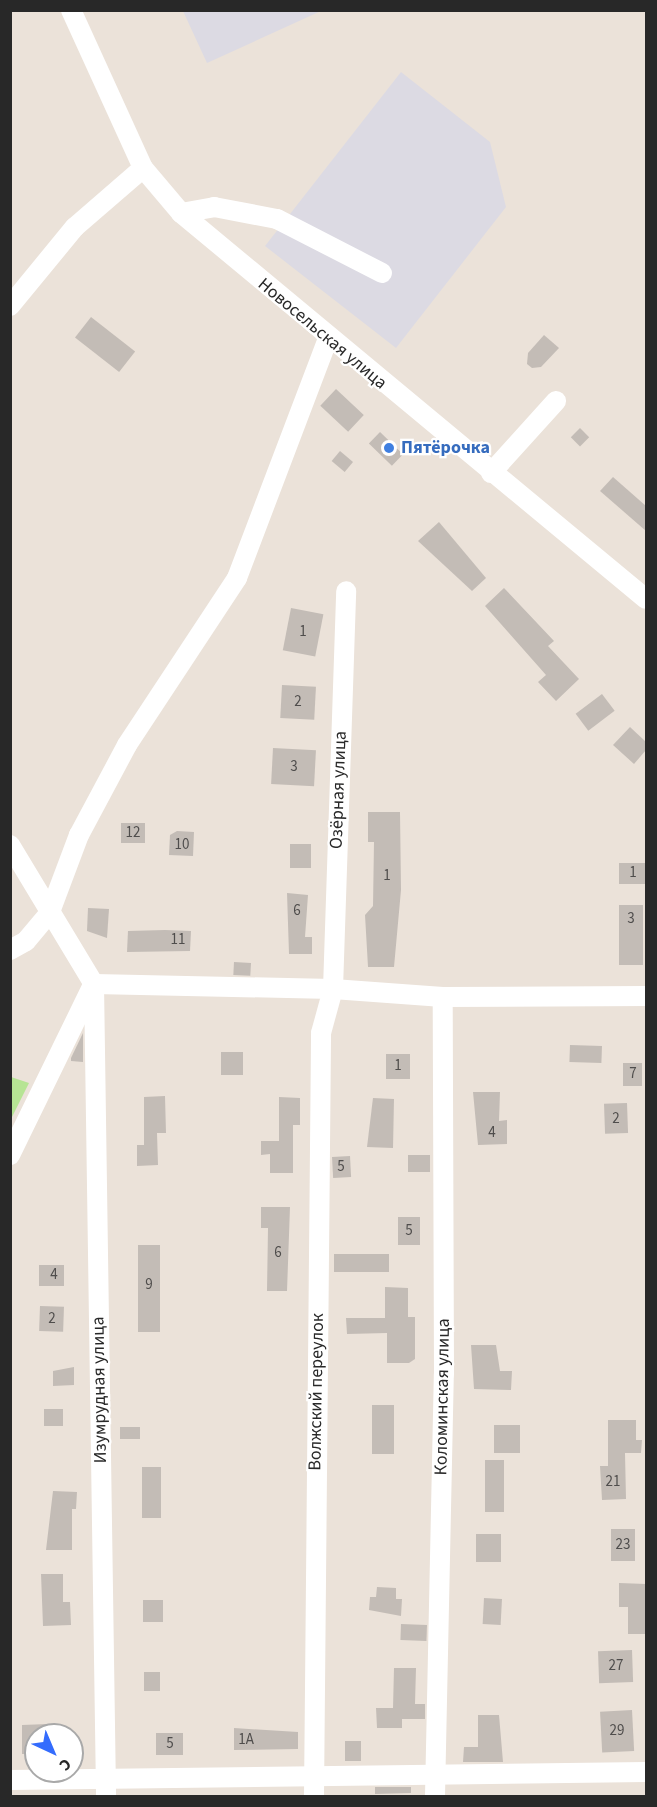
<!DOCTYPE html>
<meta charset="utf-8">
<style>
body{margin:0}
#map{position:relative;width:657px;height:1807px;overflow:hidden;background:#ebe2d9;font-family:"Source Sans 3",sans-serif}
div>[style]{position:absolute}
.industrial>*{inset:0;background:#dcdae3}
.green>*{inset:0;background:#b6e494}
.building>*{inset:0;background:#c3bcb6;transform-origin:0 0}
.minor>*{height:20px;margin:-10px;padding:0 10px;transform-origin:10px;border-radius:10px;background:#fff}
.dots>*{width:16px;height:16px;translate:-50% -50%;box-sizing:border-box;border:3px solid #fff;border-radius:50%}
span{translate:-50% -50%;white-space:nowrap;text-align:center;line-height:1.15;-webkit-text-stroke:4.5px #fff;paint-order:stroke}
.number-label{font-size:15px;color:#4f4d4c}
.number-label span{-webkit-text-stroke-width:0}
.street-label{font-size:18px;color:#282828}
.shop-label{font-size:18px;color:#366cbe;font-weight:700}
.left{translate:0 -50%;text-align:left}
.frame{position:absolute;inset:0;border:12px solid #282828;pointer-events:none}
.north{position:absolute;left:24px;top:1723px;width:60px;height:60px;box-sizing:border-box;background:#fff;border:2px solid #a9a9a9;border-radius:50%;rotate:136deg;font-size:16px;font-weight:700;line-height:24px;text-align:center;color:#282828}
.north::after{content:'';display:block;margin:auto;width:21px;height:27px;background:#346cfd;clip-path:polygon(50% 0,100% 100%,50% 72%,0 100%)}
</style>
<div id="map">
<div class="industrial">
<div style="clip-path:polygon(183px 11px,321px 11px,207px 63px)"></div>
<div style="clip-path:polygon(401px 72px,490px 142px,506px 207px,396px 348px,265px 246px)"></div>
</div>
<div class="green">
<div style="clip-path:polygon(11px 1077px,29px 1083px,11px 1119px,10px 1077px)"></div>
</div>
<div class="building">
<div style="left:91px;top:317px;width:56px;height:26px;rotate:38deg"></div>
<div style="clip-path:polygon(544px 335px,559px 348px,541px 367px,532px 368px,527px 364px,528px 353px)"></div>
<div style="left:336px;top:389px;width:38px;height:23px;rotate:43deg"></div>
<div style="left:580px;top:428px;width:13px;height:13px;rotate:45deg"></div>
<div style="left:380px;top:432px;width:32px;height:16px;rotate:44deg"></div>
<div style="left:340px;top:451px;width:17px;height:13px;rotate:40deg"></div>
<div style="clip-path:polygon(613px 477px,646px 506px,646px 531px,600px 491px)"></div>
<div style="clip-path:polygon(439px 522px,486px 578px,472px 591px,418px 541px)"></div>
<div style="clip-path:polygon(504px 588px,554px 641px,548px 646px,579px 679px,556px 701px,538px 682px,546px 675px,485px 606px)"></div>
<div style="left:291px;top:608px;width:33px;height:43px;rotate:11deg"></div>
<div style="left:282px;top:685px;width:34px;height:33px;rotate:3deg"></div>
<div style="left:602px;top:694px;width:21px;height:33px;rotate:53deg"></div>
<div style="clip-path:polygon(630px 727px,646px 742px,646px 750px,634px 764px,613px 745px)"></div>
<div style="left:273px;top:748px;width:43px;height:36px;rotate:3deg"></div>
<div style="clip-path:polygon(368px 812px,400px 812px,401px 890px,394px 967px,368px 967px,365px 915px,373px 906px,374px 842px,368px 842px)"></div>
<div style="left:121px;top:823px;width:24px;height:20px"></div>
<div style="clip-path:polygon(177px 831px,194px 832px,193px 856px,169px 855px,170px 835px)"></div>
<div style="left:290px;top:844px;width:21px;height:24px"></div>
<div style="left:619px;top:863px;width:27px;height:21px"></div>
<div style="clip-path:polygon(287px 893px,308px 895px,305px 937px,312px 937px,312px 954px,289px 954px)"></div>
<div style="left:619px;top:905px;width:24px;height:60px"></div>
<div style="clip-path:polygon(88px 908px,109px 909px,107px 938px,87px 931px)"></div>
<div style="clip-path:polygon(165px 930px,191px 931px,190px 951px,127px 952px,128px 931px)"></div>
<div style="left:234px;top:962px;width:17px;height:13px;rotate:3deg"></div>
<div style="clip-path:polygon(83px 1033px,83px 1062px,71px 1061px,71px 1058px)"></div>
<div style="left:570px;top:1045px;width:32px;height:17px;rotate:2deg"></div>
<div style="left:221px;top:1052px;width:22px;height:23px"></div>
<div style="left:386px;top:1054px;width:24px;height:25px"></div>
<div style="left:623px;top:1063px;width:19px;height:23px"></div>
<div style="clip-path:polygon(473px 1092px,500px 1092px,499px 1121px,507px 1120px,507px 1144px,478px 1145px)"></div>
<div style="clip-path:polygon(165px 1096px,166px 1133px,157px 1133px,158px 1165px,137px 1166px,137px 1145px,144px 1145px,144px 1097px)"></div>
<div style="clip-path:polygon(279px 1097px,300px 1098px,300px 1125px,293px 1125px,293px 1173px,270px 1173px,270px 1154px,261px 1155px,261px 1141px,279px 1141px)"></div>
<div style="clip-path:polygon(373px 1098px,394px 1099px,393px 1148px,367px 1147px)"></div>
<div style="left:627px;top:1103px;width:30px;height:23px;rotate:88deg"></div>
<div style="left:430px;top:1155px;width:17px;height:22px;rotate:90deg"></div>
<div style="left:350px;top:1156px;width:21px;height:18px;rotate:87deg"></div>
<div style="clip-path:polygon(261px 1207px,290px 1207px,287px 1291px,267px 1291px,268px 1228px,261px 1228px)"></div>
<div style="left:398px;top:1217px;width:22px;height:28px"></div>
<div style="left:138px;top:1245px;width:22px;height:87px"></div>
<div style="left:334px;top:1254px;width:55px;height:18px"></div>
<div style="left:39px;top:1265px;width:25px;height:21px"></div>
<div style="clip-path:polygon(385px 1287px,408px 1288px,408px 1317px,415px 1317px,415px 1359px,409px 1363px,387px 1363px,387px 1333px,347px 1334px,346px 1318px,385px 1318px)"></div>
<div style="left:40px;top:1306px;width:24px;height:25px;rotate:2deg"></div>
<div style="clip-path:polygon(471px 1345px,496px 1345px,500px 1371px,512px 1371px,511px 1390px,474px 1389px)"></div>
<div style="clip-path:polygon(74px 1367px,74px 1385px,53px 1386px,53px 1371px)"></div>
<div style="left:372px;top:1405px;width:22px;height:49px"></div>
<div style="left:44px;top:1409px;width:19px;height:17px"></div>
<div style="clip-path:polygon(608px 1420px,636px 1420px,636px 1440px,642px 1440px,641px 1453px,625px 1453px,626px 1499px,602px 1500px,600px 1466px,608px 1466px)"></div>
<div style="left:494px;top:1425px;width:26px;height:28px"></div>
<div style="left:140px;top:1427px;width:12px;height:20px;rotate:90deg"></div>
<div style="left:485px;top:1460px;width:19px;height:52px"></div>
<div style="left:142px;top:1467px;width:19px;height:51px"></div>
<div style="clip-path:polygon(53px 1491px,77px 1492px,76px 1509px,72px 1509px,72px 1550px,46px 1550px)"></div>
<div style="left:611px;top:1529px;width:24px;height:32px"></div>
<div style="left:476px;top:1534px;width:25px;height:28px"></div>
<div style="clip-path:polygon(41px 1574px,63px 1574px,63px 1602px,70px 1602px,71px 1625px,43px 1626px)"></div>
<div style="clip-path:polygon(619px 1583px,646px 1584px,646px 1634px,628px 1634px,628px 1607px,619px 1607px)"></div>
<div style="clip-path:polygon(377px 1587px,396px 1588px,396px 1599px,402px 1599px,401px 1616px,369px 1610px,370px 1597px,376px 1597px)"></div>
<div style="left:484px;top:1598px;width:18px;height:26px;rotate:3deg"></div>
<div style="left:143px;top:1600px;width:20px;height:22px"></div>
<div style="left:401px;top:1624px;width:26px;height:16px;rotate:2deg"></div>
<div style="left:632px;top:1650px;width:32px;height:34px;rotate:88deg"></div>
<div style="clip-path:polygon(394px 1668px,416px 1668px,415px 1704px,425px 1704px,425px 1719px,402px 1719px,402px 1728px,377px 1728px,376px 1708px,393px 1708px)"></div>
<div style="left:144px;top:1672px;width:16px;height:19px"></div>
<div style="left:632px;top:1710px;width:41px;height:32px;rotate:87deg"></div>
<div style="clip-path:polygon(478px 1715px,499px 1715px,503px 1762px,463px 1762px,464px 1747px,478px 1747px)"></div>
<div style="clip-path:polygon(48px 1724px,48px 1735px,36px 1735px,36px 1754px,22px 1754px,22px 1725px)"></div>
<div style="clip-path:polygon(234px 1728px,298px 1732px,298px 1749px,234px 1750px)"></div>
<div style="left:156px;top:1733px;width:27px;height:22px"></div>
<div style="left:345px;top:1741px;width:16px;height:20px"></div>
<div style="clip-path:polygon(375px 1787px,411px 1787px,411px 1793px,375px 1794px)"></div>
</div>
<div class="minor">
<div style="left:71px;top:10px;width:174px;rotate:65.5deg"></div>
<div style="left:143px;top:168px;width:59px;rotate:49.8deg"></div>
<div style="left:181px;top:213px;width:604px;rotate:39.7deg"></div>
<div style="left:181px;top:213px;width:34px;rotate:-10deg"></div>
<div style="left:214px;top:207px;width:64px;rotate:10.8deg"></div>
<div style="left:277px;top:219px;width:118px;rotate:27.2deg"></div>
<div style="left:10px;top:306px;width:102px;rotate:-50.6deg"></div>
<div style="left:75px;top:227px;width:90px;rotate:-40.9deg"></div>
<div style="left:491px;top:473px;width:97px;rotate:-47.9deg"></div>
<div style="left:10px;top:845px;width:162px;rotate:58.9deg"></div>
<div style="left:94px;top:984px;width:239px;rotate:1.2deg"></div>
<div style="left:333px;top:989px;width:110px;rotate:4.2deg"></div>
<div style="left:443px;top:997px;width:203px;rotate:-0.3deg"></div>
<div style="left:10px;top:950px;width:18px;rotate:-29deg"></div>
<div style="left:26px;top:941px;width:38px;rotate:-50deg"></div>
<div style="left:50px;top:912px;width:82px;rotate:-69.4deg"></div>
<div style="left:79px;top:835px;width:102px;rotate:-61.9deg"></div>
<div style="left:127px;top:745px;width:200px;rotate:-56.6deg"></div>
<div style="left:237px;top:578px;width:256px;rotate:-69.2deg"></div>
<div style="left:94px;top:984px;width:812px;rotate:89.15deg"></div>
<div style="left:10px;top:1155px;width:185px;rotate:-64deg"></div>
<div style="left:10px;top:1780px;width:636px;rotate:-0.72deg"></div>
<div style="left:314px;top:1796px;width:763px;rotate:-89.47deg"></div>
<div style="left:321px;top:1033px;width:46px;rotate:-74.7deg"></div>
<div style="left:333px;top:989px;width:398px;rotate:-88.1deg"></div>
<div style="left:435px;top:1796px;width:422px;rotate:-88.8deg"></div>
<div style="left:444px;top:1374px;width:377px;rotate:-90.2deg"></div>
</div>
<div class="dots">
<div style="left:389px;top:448px;background:#3f7fe0"></div>
</div>
<div class="number-label">
<span style="left:303px;top:632px">1</span>
<span style="left:298px;top:702px">2</span>
<span style="left:294px;top:767px">3</span>
<span style="left:133px;top:833px">12</span>
<span style="left:182px;top:845px">10</span>
<span style="left:633px;top:873px">1</span>
<span style="left:387px;top:876px">1</span>
<span style="left:297px;top:911px">6</span>
<span style="left:631px;top:919px">3</span>
<span style="left:178px;top:940px">11</span>
<span style="left:398px;top:1066px">1</span>
<span style="left:633px;top:1074px">7</span>
<span style="left:616px;top:1119px">2</span>
<span style="left:492px;top:1133px">4</span>
<span style="left:341px;top:1167px">5</span>
<span style="left:409px;top:1231px">5</span>
<span style="left:278px;top:1253px">6</span>
<span style="left:54px;top:1275px">4</span>
<span style="left:149px;top:1285px">9</span>
<span style="left:52px;top:1319px">2</span>
<span style="left:613px;top:1482px">21</span>
<span style="left:623px;top:1545px">23</span>
<span style="left:616px;top:1666px">27</span>
<span style="left:617px;top:1731px">29</span>
<span style="left:246px;top:1740px">1А</span>
<span style="left:170px;top:1744px">5</span>
</div>
<div class="street-label">
<span style="left:322px;top:334px;rotate:40deg">Новосельская улица</span>
<span style="left:339px;top:790px;rotate:-88deg">Озёрная улица</span>
<span style="left:100px;top:1390px;rotate:-91deg">Изумрудная улица</span>
<span style="left:317px;top:1392px;rotate:-89deg">Волжский переулок</span>
<span style="left:443px;top:1397px;rotate:-89deg">Коломинская улица</span>
</div>
<div class="shop-label">
<span class="left" style="left:401px;top:448px">Пятёрочка</span>
</div>
<div class="frame"></div>
<div class="north">С</div>
</div>
